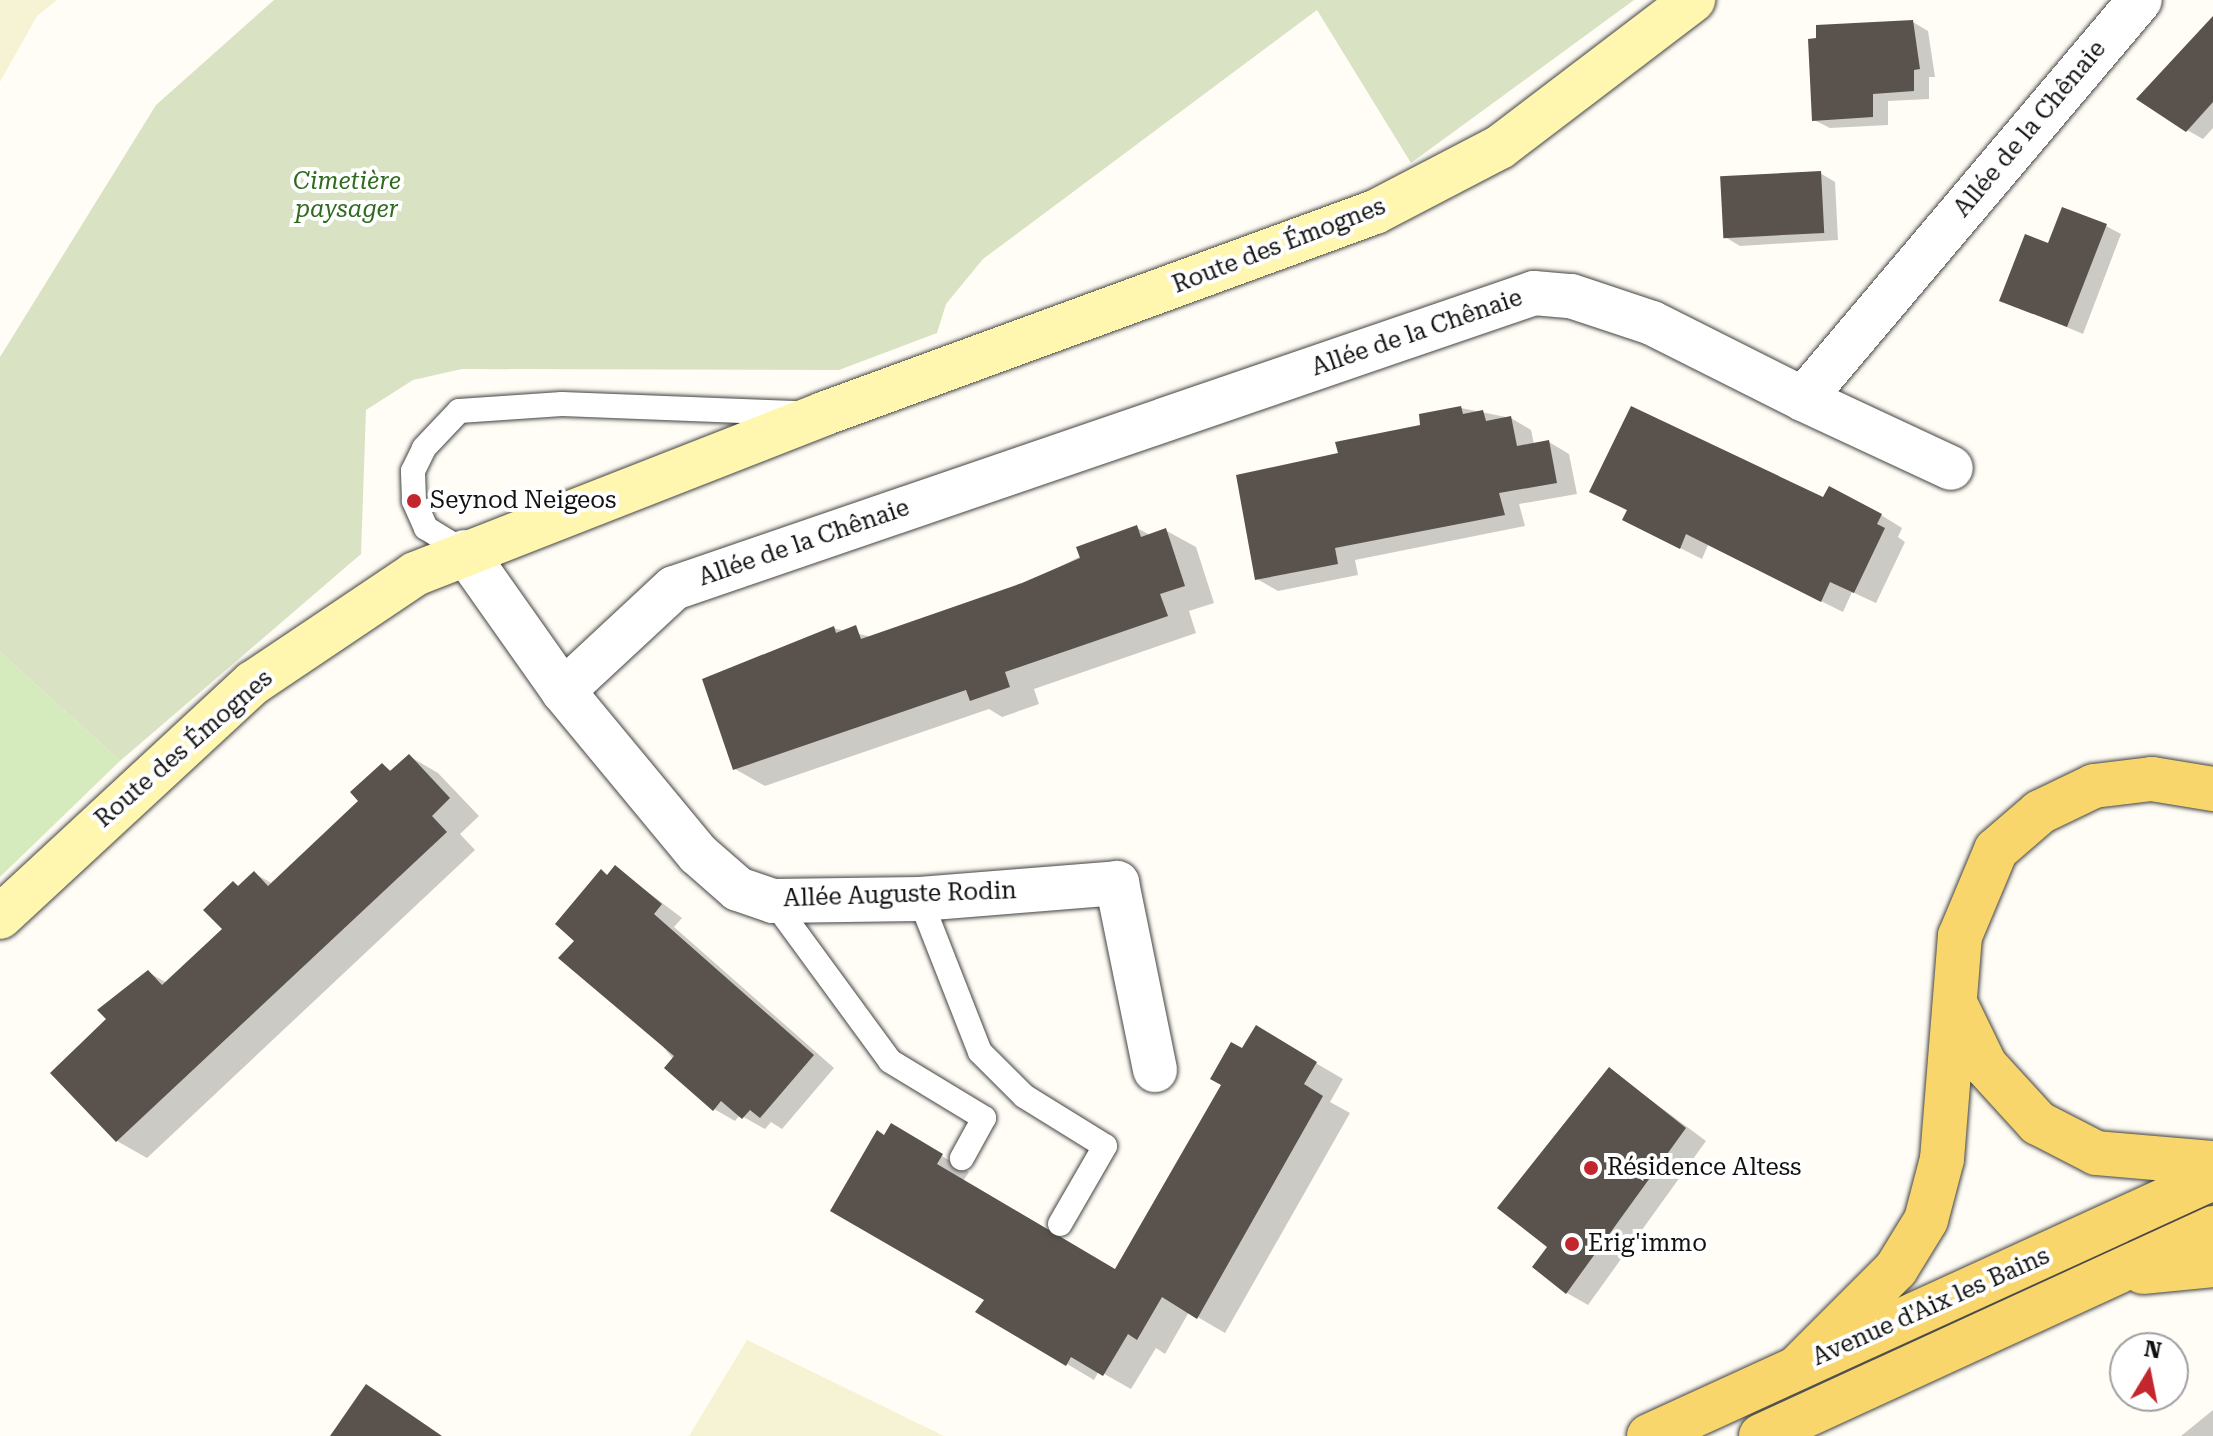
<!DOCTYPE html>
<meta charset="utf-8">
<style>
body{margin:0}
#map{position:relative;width:2213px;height:1436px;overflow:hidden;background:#fffdf5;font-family:"Roboto Serif",serif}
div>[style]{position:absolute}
.farmland>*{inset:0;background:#f6f3d4}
.green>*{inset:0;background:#d5ebbd}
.cemetery>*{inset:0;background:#d9e3c4}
.shadow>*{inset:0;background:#0003}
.building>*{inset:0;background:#5a524d;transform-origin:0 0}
.roads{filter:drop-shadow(0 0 2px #444) drop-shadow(0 0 2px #444)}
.lane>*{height:24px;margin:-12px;padding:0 12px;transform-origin:12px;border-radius:12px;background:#fff}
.street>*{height:44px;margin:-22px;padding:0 22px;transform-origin:22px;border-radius:22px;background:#fff}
.secondary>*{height:44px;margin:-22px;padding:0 22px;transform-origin:22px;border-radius:22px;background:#fff6b0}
.primary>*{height:44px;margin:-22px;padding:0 22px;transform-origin:22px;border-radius:22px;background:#f9d66b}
.dots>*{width:22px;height:22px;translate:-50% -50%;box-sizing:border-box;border:4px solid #fff;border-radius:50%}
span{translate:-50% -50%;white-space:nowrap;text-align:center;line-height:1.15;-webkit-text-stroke:8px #fff;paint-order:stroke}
.street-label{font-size:24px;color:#111}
.park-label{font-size:24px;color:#2f6b1f;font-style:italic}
.poi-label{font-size:24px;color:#111}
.left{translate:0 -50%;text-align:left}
.north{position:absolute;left:2109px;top:1332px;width:80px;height:80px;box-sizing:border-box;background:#fff;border:2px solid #a0a0a0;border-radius:50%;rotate:10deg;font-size:22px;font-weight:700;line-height:32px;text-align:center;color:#111}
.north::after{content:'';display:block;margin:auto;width:28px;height:36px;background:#c4262e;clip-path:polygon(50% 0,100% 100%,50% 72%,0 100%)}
</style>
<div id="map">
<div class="farmland">
<div style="clip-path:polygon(0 0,57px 0,37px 16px,0 82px)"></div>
<div style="clip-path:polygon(747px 1340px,944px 1436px,689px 1436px)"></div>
</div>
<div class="green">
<div style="clip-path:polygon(0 652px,120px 761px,0 877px)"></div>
</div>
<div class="cemetery">
<div style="clip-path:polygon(274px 0,1634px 0,1411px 163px,1317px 10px,983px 259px,946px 304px,937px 333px,839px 370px,462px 369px,413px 380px,366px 410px,361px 554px,120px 761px,0 652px,0 357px,156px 105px)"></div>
</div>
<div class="shadow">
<div style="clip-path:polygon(1913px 22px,1928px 31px,1935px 77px,1929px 77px,1929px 99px,1888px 101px,1888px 125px,1830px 128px,1814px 120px)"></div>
<div style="clip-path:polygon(2213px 31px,2213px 128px,2203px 139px,2187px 130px)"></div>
<div style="clip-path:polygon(1820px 173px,1835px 182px,1838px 240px,1740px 246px,1725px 237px)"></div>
<div style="clip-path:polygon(2106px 226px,2121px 234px,2083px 334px,2002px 300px,2049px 245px)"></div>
<div style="clip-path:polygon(1461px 408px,1511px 418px,1531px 430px,1534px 444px,1549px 442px,1569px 454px,1577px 494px,1519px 504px,1525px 526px,1355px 560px,1358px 575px,1278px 591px,1257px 579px,1423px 427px)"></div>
<div style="clip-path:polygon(1592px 491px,1824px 500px,1881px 515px,1902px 528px,1898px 537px,1905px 542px,1876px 603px,1852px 592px,1843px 612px,1708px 545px,1702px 559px,1646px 531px,1628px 511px)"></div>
<div style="clip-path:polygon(1137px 528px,1150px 535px,1165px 530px,1196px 547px,1214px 603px,1189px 611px,1196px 633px,1034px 689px,1039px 704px,1002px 717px,989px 709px,765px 786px,735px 769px,833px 628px,872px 637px,1023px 585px)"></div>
<div style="clip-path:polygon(409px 756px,438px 773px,479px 816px,460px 834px,475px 850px,147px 1158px,117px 1141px,109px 1019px,100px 1010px,148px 972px,167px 983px,225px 929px,234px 883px,240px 887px,254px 873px,273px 884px,361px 801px,382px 765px,392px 771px)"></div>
<div style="clip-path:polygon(616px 868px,682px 918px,674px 927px,834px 1068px,782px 1129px,771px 1122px,765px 1129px,740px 1115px,735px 1121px,714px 1109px,577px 941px,602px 872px,609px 876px)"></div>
<div style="clip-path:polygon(1256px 1028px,1343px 1079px,1330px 1102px,1350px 1113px,1225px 1333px,1189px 1312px,1165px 1354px,1156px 1348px,1131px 1389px,1099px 1371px,1094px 1380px,978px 1311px,986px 1299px,885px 1137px,918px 1142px,969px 1172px,963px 1181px,1116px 1272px)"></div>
<div style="clip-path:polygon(1609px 1069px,1706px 1141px,1588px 1305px,1567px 1293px,1550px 1247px)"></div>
<div style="clip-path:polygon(2213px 1410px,2213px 1436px,2181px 1436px)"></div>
</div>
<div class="building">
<div style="clip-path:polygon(2213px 16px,2213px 102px,2186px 132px,2136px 99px)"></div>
<div style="clip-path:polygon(1913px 20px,1920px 69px,1914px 70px,1914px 91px,1873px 94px,1873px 117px,1812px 121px,1808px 39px,1816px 38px,1816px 25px)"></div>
<div style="left:1821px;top:171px;width:62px;height:101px;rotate:87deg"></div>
<div style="clip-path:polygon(2062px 207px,2107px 224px,2067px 327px,1999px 301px,2025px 234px,2048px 243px)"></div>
<div style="clip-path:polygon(1461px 406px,1463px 414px,1483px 410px,1486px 421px,1511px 416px,1517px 446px,1549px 440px,1557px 483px,1499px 493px,1505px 515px,1335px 548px,1338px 564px,1255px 580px,1236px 475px,1338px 453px,1335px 442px,1420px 425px,1419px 414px)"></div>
<div style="clip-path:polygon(1631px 406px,1823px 497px,1829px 486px,1882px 514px,1877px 524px,1885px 528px,1854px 593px,1830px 582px,1821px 602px,1686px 534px,1680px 549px,1622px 520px,1627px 510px,1589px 492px)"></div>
<div style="clip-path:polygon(1137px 525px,1141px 537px,1166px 528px,1185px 586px,1160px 594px,1168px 616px,1005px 672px,1010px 687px,970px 701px,966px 690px,733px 770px,702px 679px,834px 626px,836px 633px,856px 625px,861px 639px,1022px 583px,1080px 558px,1076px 547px)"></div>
<div style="clip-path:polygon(409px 754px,450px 798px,432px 816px,447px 832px,116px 1142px,50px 1073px,106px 1019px,97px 1010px,148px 970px,162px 985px,222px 929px,203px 910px,233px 881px,238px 886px,254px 871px,268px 886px,358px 801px,350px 792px,382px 763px,390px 771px)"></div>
<div style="clip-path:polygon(615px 865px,662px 904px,654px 914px,814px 1055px,760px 1118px,750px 1110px,742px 1119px,721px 1101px,713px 1111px,664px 1068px,674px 1056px,558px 958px,574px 941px,555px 924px,601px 869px,607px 875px)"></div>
<div style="clip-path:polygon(1256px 1025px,1317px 1062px,1304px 1084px,1323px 1096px,1197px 1319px,1162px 1297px,1137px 1340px,1128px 1334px,1103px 1376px,1071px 1357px,1066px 1366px,975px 1312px,984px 1300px,830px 1211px,877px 1130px,884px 1135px,891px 1123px,943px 1154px,937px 1164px,1115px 1269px,1221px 1085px,1210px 1079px,1231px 1042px,1242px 1048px)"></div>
<div style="clip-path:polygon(1609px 1067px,1686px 1128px,1566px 1294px,1532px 1267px,1547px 1247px,1497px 1208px)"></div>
<div style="clip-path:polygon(366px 1384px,442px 1436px,330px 1436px)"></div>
</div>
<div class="roads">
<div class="lane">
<div style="left:465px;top:552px;width:46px;rotate:-148.4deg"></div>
<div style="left:426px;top:528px;width:30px;rotate:-114deg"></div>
<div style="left:414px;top:501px;width:30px;rotate:-92deg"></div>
<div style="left:413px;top:471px;width:25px;rotate:-64deg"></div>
<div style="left:424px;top:448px;width:51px;rotate:-46.6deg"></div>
<div style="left:459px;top:411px;width:103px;rotate:-3.9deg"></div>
<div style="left:562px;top:404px;width:238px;rotate:2.2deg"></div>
<div style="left:920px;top:899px;width:164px;rotate:68.6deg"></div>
<div style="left:980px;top:1052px;width:62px;rotate:45deg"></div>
<div style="left:1024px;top:1096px;width:95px;rotate:31.7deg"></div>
<div style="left:1105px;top:1146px;width:90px;rotate:120deg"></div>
<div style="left:773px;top:901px;width:198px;rotate:53.8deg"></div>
<div style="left:890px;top:1061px;width:110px;rotate:31.2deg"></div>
<div style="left:984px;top:1118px;width:46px;rotate:118.8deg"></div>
</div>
<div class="street">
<div style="left:1803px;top:399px;width:163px;rotate:25deg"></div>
<div style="left:465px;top:552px;width:170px;rotate:54.8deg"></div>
<div style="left:563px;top:691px;width:212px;rotate:50.4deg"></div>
<div style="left:698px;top:854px;width:53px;rotate:41.2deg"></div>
<div style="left:738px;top:889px;width:37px;rotate:19deg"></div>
<div style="left:773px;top:901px;width:147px;rotate:-0.8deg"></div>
<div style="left:920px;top:899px;width:198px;rotate:-4.6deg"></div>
<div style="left:1117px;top:883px;width:191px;rotate:78.5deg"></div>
<div style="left:563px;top:691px;width:151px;rotate:-42.9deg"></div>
<div style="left:674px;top:588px;width:909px;rotate:-18.93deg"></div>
<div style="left:1534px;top:293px;width:37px;rotate:5deg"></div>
<div style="left:1571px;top:296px;width:85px;rotate:18.4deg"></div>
<div style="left:1652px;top:323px;width:169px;rotate:26.7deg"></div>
<div style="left:1803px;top:399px;width:522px;rotate:-49.82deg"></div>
</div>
<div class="secondary">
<div style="left:0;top:917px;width:345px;rotate:-42.8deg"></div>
<div style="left:253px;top:683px;width:195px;rotate:-33.9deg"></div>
<div style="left:415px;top:574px;width:438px;rotate:-21.4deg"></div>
<div style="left:823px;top:414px;width:588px;rotate:-20.1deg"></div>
<div style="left:1375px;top:212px;width:141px;rotate:-27.5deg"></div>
<div style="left:1500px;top:147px;width:243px;rotate:-37.3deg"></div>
</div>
<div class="primary">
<div style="left:1956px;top:1005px;width:67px;rotate:64.2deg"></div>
<div style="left:1985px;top:1065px;width:79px;rotate:47.6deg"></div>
<div style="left:2038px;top:1123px;width:65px;rotate:27.3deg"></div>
<div style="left:2096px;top:1153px;width:117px;rotate:4.9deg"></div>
<div style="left:2143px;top:1272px;width:70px;rotate:-5.7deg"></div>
<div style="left:1797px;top:1368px;width:140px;rotate:-45deg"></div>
<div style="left:1896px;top:1269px;width:57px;rotate:-58.5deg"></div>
<div style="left:1926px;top:1220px;width:63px;rotate:-75.3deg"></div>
<div style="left:1942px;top:1159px;width:224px;rotate:-85.4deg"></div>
<div style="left:1960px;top:936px;width:93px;rotate:-67.3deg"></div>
<div style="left:1996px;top:850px;width:58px;rotate:-40.8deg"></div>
<div style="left:2040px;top:812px;width:60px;rotate:-25.7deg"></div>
<div style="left:2094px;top:786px;width:58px;rotate:-6.9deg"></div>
<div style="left:2152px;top:779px;width:62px;rotate:9.3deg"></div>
<div style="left:1649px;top:1436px;width:620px;rotate:-24.58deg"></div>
<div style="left:1761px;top:1436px;width:498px;rotate:-24.7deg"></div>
</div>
</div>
<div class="dots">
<div style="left:414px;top:501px;background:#c4262e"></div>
<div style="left:1591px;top:1168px;background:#c4262e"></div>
<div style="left:1572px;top:1244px;background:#c4262e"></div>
</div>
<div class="street-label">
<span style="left:2030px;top:129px;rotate:-50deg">Allée de la Chênaie</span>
<span style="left:1279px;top:246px;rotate:-21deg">Route des Émognes</span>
<span style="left:1417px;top:333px;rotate:-19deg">Allée de la Chênaie</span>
<span style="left:804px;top:543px;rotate:-19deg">Allée de la Chênaie</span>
<span style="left:184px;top:749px;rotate:-41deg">Route des Émognes</span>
<span style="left:900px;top:895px;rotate:-2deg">Allée Auguste Rodin</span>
<span style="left:1931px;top:1307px;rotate:-24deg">Avenue d'Aix les Bains</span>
</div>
<div class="park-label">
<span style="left:347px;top:196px">Cimetière<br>paysager</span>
</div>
<div class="poi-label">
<span class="left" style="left:430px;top:501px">Seynod Neigeos</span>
<span class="left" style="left:1607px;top:1168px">Résidence Altess</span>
<span class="left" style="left:1588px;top:1244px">Erig'immo</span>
</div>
<div class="north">N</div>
</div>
